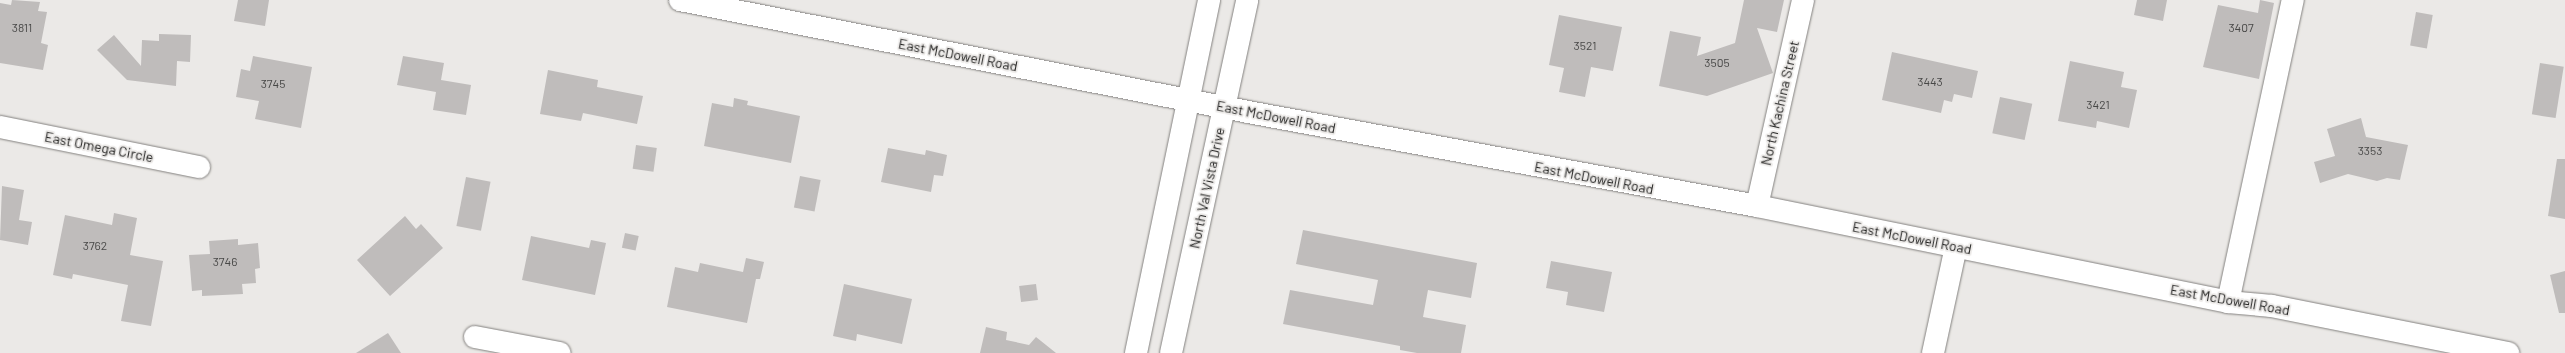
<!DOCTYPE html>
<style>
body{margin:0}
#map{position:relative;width:2565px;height:353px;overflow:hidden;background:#ebe9e7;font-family:Barlow,sans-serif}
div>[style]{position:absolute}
.building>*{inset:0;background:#bfbcbb;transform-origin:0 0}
.roads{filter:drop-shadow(0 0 1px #83817f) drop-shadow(0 0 1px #83817f)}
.minor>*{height:22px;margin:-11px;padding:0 11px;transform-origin:11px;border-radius:11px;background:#fff}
.major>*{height:22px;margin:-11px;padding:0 11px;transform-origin:11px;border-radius:11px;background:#fff}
span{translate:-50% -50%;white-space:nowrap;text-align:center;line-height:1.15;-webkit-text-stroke:3.5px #ebe9e7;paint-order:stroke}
.number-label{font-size:12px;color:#484847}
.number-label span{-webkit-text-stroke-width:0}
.street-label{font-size:14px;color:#212120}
</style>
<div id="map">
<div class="building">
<div style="clip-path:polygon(12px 0,40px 2px,38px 11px,47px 12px,41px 43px,48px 45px,43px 70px,0 63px,0 3px,11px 5px)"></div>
<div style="clip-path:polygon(238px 0,269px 0,265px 26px,234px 21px)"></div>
<div style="clip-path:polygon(1744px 0,1784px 0,1777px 32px,1757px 28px,1773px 73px,1707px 96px,1659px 86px,1670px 31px,1701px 37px,1697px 56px,1735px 43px)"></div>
<div style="clip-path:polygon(2137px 0,2167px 0,2163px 21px,2134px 15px)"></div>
<div style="clip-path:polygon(2260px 0,2274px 3px,2259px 79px,2203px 67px,2218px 5px,2258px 13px)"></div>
<div style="left:2416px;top:12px;width:17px;height:34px;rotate:10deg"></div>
<div style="clip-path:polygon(1559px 15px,1622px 27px,1613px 71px,1591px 67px,1585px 97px,1559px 92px,1564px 68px,1549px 65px)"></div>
<div style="clip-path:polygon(159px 34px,191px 35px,190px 62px,177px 61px,176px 86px,127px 80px,97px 50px,114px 35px,141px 66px,142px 40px,159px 41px)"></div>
<div style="clip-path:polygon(1892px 52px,1978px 71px,1972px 98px,1954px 94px,1952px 102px,1944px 100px,1941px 113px,1882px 100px)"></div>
<div style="clip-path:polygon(253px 56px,312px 67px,301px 128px,255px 119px,259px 101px,236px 97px,241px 69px,250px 71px)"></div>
<div style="clip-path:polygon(403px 56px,444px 63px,441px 80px,471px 85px,466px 115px,433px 110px,436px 92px,397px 85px)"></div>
<div style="clip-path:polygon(2070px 61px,2124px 72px,2121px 87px,2137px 90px,2129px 128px,2097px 121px,2096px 128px,2058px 121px)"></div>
<div style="left:2540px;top:63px;width:24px;height:52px;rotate:9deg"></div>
<div style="clip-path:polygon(548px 70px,598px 80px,597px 87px,643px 96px,637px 124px,583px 113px,581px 121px,540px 114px)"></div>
<div style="left:2000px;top:97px;width:33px;height:37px;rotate:12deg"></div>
<div style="clip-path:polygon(734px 98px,748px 101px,747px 105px,800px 116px,791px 163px,704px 146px,712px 103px,733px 107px)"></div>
<div style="clip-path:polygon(2361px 118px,2366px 137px,2408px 145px,2400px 180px,2387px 178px,2377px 181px,2348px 174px,2320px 183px,2314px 162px,2335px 156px,2327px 129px)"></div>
<div style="left:636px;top:145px;width:21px;height:24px;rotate:8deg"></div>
<div style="clip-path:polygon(888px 148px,925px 155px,926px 150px,947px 155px,943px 176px,934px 175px,931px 192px,881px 182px)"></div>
<div style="clip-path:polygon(2557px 159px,2565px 159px,2565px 219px,2548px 216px)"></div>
<div style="left:800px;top:176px;width:21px;height:32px;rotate:11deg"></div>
<div style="left:466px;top:177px;width:25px;height:50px;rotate:11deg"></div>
<div style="clip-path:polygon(2px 186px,24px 190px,19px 220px,32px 222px,28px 245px,0 240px)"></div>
<div style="clip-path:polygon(114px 213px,137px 218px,130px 255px,163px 261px,151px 326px,121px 321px,128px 285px,73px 274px,72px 279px,53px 275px,65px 215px,112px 225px)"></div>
<div style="clip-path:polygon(405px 216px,416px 229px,421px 224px,443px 248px,390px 296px,357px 260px)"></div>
<div style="clip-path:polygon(1303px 230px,1477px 263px,1471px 298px,1428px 290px,1423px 317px,1466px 325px,1461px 353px,1417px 353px,1400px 350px,1400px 346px,1283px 324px,1290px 290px,1373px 305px,1378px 280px,1296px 264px)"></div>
<div style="left:625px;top:233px;width:14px;height:15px;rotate:12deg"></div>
<div style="clip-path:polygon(531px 236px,589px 248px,591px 240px,606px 243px,595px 295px,522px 280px)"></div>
<div style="clip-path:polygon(238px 239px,238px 245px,258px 243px,260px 268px,255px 269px,256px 283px,242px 284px,243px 294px,202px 296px,202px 290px,192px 291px,189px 255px,210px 254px,209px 241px)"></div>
<div style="clip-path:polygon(746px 258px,764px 262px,760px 279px,756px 279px,747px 323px,667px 307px,675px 267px,698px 272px,700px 263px,743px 272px)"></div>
<div style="clip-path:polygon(1551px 261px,1612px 272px,1604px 312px,1566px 305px,1568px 292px,1546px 288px)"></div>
<div style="clip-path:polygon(2565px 271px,2565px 313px,2559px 313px,2550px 275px)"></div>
<div style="clip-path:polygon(844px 284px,912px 299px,902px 344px,857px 334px,856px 341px,833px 336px)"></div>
<div style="left:1036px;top:284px;width:16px;height:17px;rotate:83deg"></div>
<div style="clip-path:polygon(986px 327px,1007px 332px,1006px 340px,1029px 345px,1036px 337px,1056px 353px,980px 353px)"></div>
<div style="clip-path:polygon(388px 333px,401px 353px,356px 353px)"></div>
</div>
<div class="roads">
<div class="minor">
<div style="left:0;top:127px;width:203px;rotate:11.4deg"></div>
<div style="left:1757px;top:206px;width:211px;rotate:-77.4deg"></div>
<div style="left:2228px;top:302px;width:309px;rotate:-77.9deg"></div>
<div style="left:475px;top:337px;width:86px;rotate:10.7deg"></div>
<div style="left:1933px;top:353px;width:108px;rotate:-77.8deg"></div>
</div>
<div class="major">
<div style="left:680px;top:0;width:579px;rotate:11.15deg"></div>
<div style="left:1248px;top:112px;width:518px;rotate:10.46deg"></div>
<div style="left:1757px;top:206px;width:481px;rotate:11.5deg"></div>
<div style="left:2228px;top:302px;width:44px;rotate:5.2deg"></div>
<div style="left:2272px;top:306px;width:241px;rotate:11.3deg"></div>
<div style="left:1136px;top:353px;width:360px;rotate:-78.3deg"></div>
<div style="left:1171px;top:353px;width:361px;rotate:-77.8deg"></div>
</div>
</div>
<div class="number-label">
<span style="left:22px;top:28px">3811</span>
<span style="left:2241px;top:28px">3407</span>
<span style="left:1585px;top:46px">3521</span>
<span style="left:1717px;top:63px">3505</span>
<span style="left:1930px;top:82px">3443</span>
<span style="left:273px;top:84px">3745</span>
<span style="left:2098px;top:105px">3421</span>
<span style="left:2370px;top:151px">3353</span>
<span style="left:95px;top:246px">3762</span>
<span style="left:225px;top:262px">3746</span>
</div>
<div class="street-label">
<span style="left:958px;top:55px;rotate:11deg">East McDowell Road</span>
<span style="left:1780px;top:103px;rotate:-77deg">North Kachina Street</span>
<span style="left:1276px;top:117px;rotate:11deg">East McDowell Road</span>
<span style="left:99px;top:147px;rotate:11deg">East Omega Circle</span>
<span style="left:1594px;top:178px;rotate:11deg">East McDowell Road</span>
<span style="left:1207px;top:188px;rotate:-78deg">North Val Vista Drive</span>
<span style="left:1912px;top:238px;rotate:11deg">East McDowell Road</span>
<span style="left:2230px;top:300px;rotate:10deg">East McDowell Road</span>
</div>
</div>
